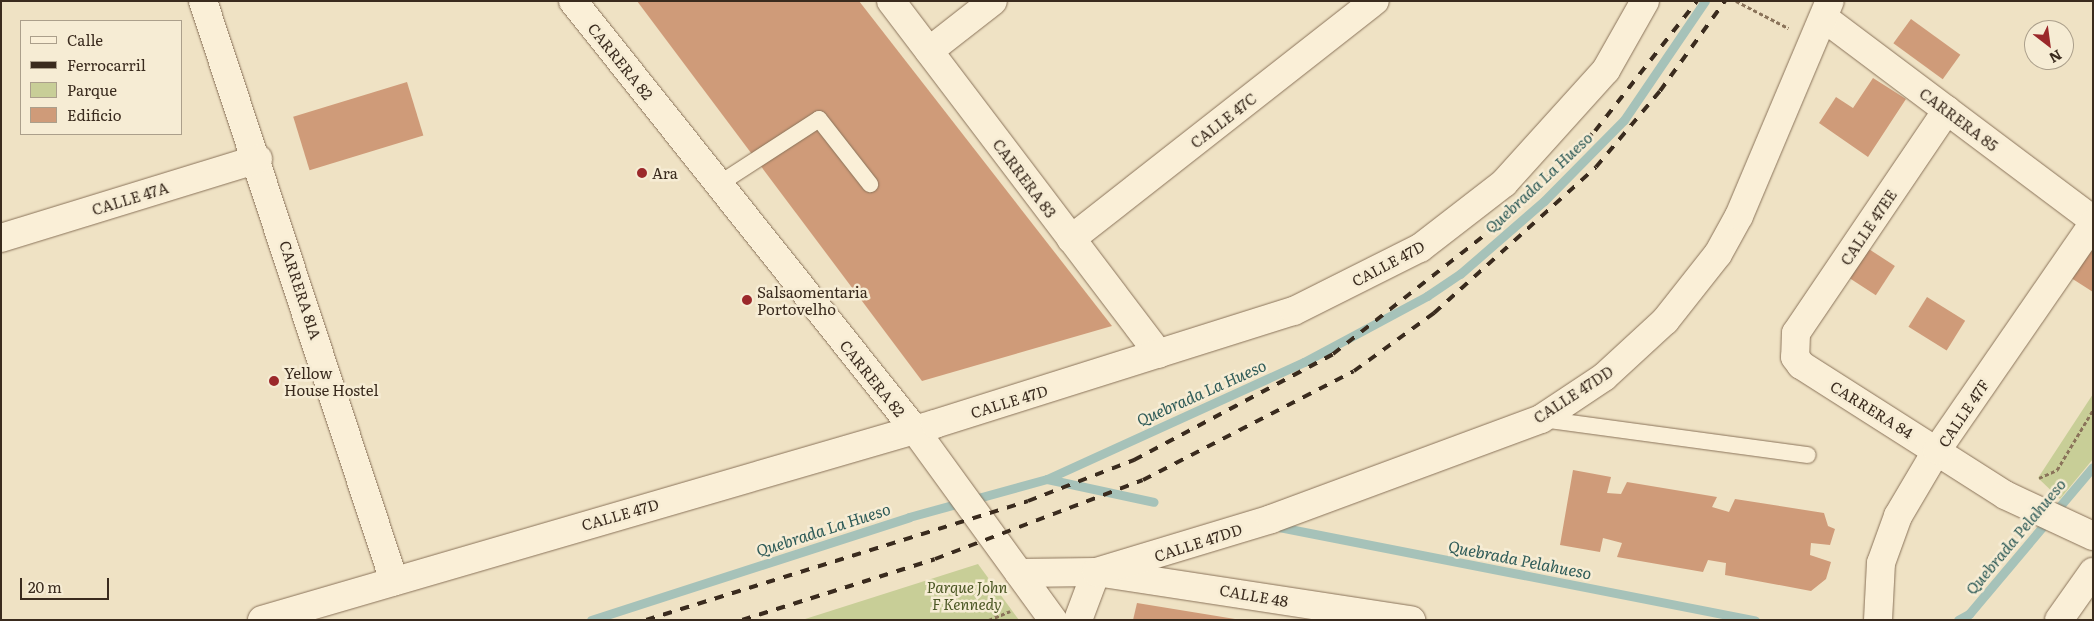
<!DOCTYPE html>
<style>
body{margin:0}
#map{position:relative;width:2094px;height:621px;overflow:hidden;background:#efe2c4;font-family:Literata,serif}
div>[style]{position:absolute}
.green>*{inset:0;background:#c8ce97}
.stream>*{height:9px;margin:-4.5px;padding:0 4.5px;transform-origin:4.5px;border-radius:4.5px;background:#a6c2b9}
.building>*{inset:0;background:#cf9b79;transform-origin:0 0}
.path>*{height:3px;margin-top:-1.5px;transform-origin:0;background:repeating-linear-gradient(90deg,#8a735a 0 4px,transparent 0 6.5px)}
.roads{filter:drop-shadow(0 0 1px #8a735a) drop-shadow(0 0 1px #8a735a)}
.lane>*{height:16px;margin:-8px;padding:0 8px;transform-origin:8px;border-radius:8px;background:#faefd7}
.street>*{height:28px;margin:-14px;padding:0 14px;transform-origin:14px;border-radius:14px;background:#faefd7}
.secondary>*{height:28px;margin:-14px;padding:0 14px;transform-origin:14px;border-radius:14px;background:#faefd7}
.rail>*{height:4px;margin-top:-2px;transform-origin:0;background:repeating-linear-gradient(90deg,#3a2b1e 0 9px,transparent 0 18px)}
.dots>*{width:14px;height:14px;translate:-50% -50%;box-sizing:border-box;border:2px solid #f6ecd4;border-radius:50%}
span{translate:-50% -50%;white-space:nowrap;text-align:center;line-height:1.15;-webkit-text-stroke:5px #f6ecd4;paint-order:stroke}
.street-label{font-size:15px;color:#3a2b1e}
.poi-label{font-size:15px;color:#3a2b1e}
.left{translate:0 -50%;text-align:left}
.park-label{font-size:15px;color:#4b5724;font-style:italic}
.water-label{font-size:16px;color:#2d5a57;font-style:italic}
.frame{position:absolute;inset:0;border:2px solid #3a2b1e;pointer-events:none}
.legend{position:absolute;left:20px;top:20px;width:162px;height:115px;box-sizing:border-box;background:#f6ecd4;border:1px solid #ab9f8b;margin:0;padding:6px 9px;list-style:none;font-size:15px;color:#3a2b1e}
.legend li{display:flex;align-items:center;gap:10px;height:25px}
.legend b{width:25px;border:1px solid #ab9f8b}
.north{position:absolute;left:2024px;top:20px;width:50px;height:50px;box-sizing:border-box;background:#f6ecd4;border:1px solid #ab9f8b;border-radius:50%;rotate:150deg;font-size:14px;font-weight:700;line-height:20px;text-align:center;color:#3a2b1e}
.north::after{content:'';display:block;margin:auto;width:18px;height:22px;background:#9b282a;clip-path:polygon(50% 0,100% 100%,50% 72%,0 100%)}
.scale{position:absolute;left:20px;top:578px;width:89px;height:22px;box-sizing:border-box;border:2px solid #3a2b1e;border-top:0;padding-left:6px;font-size:15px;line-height:18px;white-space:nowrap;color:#3a2b1e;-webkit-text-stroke:4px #f6ecd4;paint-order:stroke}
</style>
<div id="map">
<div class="green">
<div style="clip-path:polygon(2093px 394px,2093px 459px,2060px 499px,2038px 478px)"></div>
<div style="clip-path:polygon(978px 564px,1019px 620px,802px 620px)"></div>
</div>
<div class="stream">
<div style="left:1047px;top:479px;width:109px;rotate:12.1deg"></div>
<div style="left:1279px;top:527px;width:485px;rotate:11.1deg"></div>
<div style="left:591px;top:620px;width:334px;rotate:-17.9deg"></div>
<div style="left:909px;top:517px;width:143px;rotate:-15.4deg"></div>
<div style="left:1047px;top:479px;width:282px;rotate:-24.5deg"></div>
<div style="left:1304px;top:362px;width:140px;rotate:-28.2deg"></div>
<div style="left:1427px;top:296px;width:40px;rotate:-34deg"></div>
<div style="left:1460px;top:274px;width:111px;rotate:-41deg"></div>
<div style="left:1544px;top:201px;width:114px;rotate:-45.4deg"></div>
<div style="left:1624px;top:120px;width:144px;rotate:-55.8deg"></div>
<div style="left:1958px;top:620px;width:13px;rotate:-29deg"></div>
<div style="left:1969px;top:614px;width:192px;rotate:-49.9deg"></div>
</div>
<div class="building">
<div style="clip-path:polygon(637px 1px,859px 1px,1112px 326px,922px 381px)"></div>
<div style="left:1911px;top:19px;width:61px;height:30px;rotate:36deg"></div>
<div style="clip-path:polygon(1873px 78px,1906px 99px,1868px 157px,1819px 123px,1836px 97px,1853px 108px)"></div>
<div style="left:407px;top:82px;width:56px;height:119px;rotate:73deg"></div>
<div style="left:1858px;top:242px;width:44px;height:35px;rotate:33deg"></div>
<div style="clip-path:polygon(2086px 248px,2093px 252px,2093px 292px,2068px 276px)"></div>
<div style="left:1927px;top:297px;width:45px;height:35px;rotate:32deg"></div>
<div style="clip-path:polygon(1573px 470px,1611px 477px,1607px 493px,1621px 494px,1627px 482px,1717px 497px,1712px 507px,1729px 512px,1735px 499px,1824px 513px,1828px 526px,1835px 529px,1830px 545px,1811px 543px,1810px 555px,1831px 562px,1826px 579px,1811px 591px,1725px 575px,1726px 563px,1708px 560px,1703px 572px,1617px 557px,1622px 543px,1603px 538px,1600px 552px,1560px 545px)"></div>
<div style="clip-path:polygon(1137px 603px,1235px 619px,1235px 620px,1133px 620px)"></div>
</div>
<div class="path">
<div style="left:1736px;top:1px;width:59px;rotate:27.4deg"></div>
<div style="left:2039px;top:478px;width:20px;rotate:-24deg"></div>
<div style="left:2057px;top:470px;width:70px;rotate:-59deg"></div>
<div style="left:989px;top:620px;width:23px;rotate:-23deg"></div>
</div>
<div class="roads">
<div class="lane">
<div style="left:719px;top:184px;width:119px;rotate:-33deg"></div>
<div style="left:819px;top:119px;width:83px;rotate:51.9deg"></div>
<div style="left:1541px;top:419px;width:269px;rotate:7.7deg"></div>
</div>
<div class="street">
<div style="left:203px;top:1px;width:611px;rotate:71.77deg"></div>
<div style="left:891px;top:1px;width:443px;rotate:52.8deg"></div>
<div style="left:1824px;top:18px;width:336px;rotate:36.9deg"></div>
<div style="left:929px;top:51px;width:81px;rotate:-38deg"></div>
<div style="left:1947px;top:110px;width:269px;rotate:124.1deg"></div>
<div style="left:1796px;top:333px;width:24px;rotate:92deg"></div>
<div style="left:1795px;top:357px;width:10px;rotate:53deg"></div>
<div style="left:1801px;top:365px;width:242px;rotate:32.5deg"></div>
<div style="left:2005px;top:495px;width:97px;rotate:25deg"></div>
<div style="left:1px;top:238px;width:269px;rotate:-17.1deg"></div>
<div style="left:1071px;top:239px;width:386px;rotate:-38.1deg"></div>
<div style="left:1078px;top:620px;width:51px;rotate:-69.4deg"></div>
<div style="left:1096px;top:572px;width:319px;rotate:8.7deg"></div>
</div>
<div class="secondary">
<div style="left:573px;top:1px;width:549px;rotate:51.44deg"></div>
<div style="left:915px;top:430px;width:235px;rotate:54deg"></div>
<div style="left:1019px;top:573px;width:77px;rotate:-0.7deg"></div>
<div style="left:1096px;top:572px;width:183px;rotate:-16.8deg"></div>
<div style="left:1271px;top:519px;width:288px;rotate:-20.3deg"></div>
<div style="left:1541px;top:419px;width:76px;rotate:-33.7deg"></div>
<div style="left:1604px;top:377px;width:83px;rotate:-42.6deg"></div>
<div style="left:1665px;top:321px;width:85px;rotate:-51.7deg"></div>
<div style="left:1718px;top:254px;width:43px;rotate:-61.1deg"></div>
<div style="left:1739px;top:216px;width:233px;rotate:-67.1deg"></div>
<div style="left:262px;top:620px;width:701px;rotate:-16.24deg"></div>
<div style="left:935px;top:424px;width:376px;rotate:-17.5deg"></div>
<div style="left:1294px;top:311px;width:141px;rotate:-26.6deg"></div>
<div style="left:1420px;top:248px;width:106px;rotate:-37.7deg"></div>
<div style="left:1504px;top:183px;width:152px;rotate:-47.9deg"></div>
<div style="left:1606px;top:70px;width:79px;rotate:-60.5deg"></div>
<div style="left:1878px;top:620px;width:57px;rotate:-87deg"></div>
<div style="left:1881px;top:563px;width:50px;rotate:-70.1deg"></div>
<div style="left:1898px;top:516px;width:77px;rotate:-59.4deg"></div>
<div style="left:1937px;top:450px;width:275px;rotate:-55.4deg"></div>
<div style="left:2059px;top:620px;width:59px;rotate:-54.7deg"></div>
</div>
</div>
<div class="rail">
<div style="left:646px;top:620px;width:400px;rotate:-17.3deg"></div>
<div style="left:1028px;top:501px;width:114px;rotate:-21.1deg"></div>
<div style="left:1134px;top:460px;width:225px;rotate:-28deg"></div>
<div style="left:1333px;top:354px;width:224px;rotate:-38.1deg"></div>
<div style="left:1509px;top:216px;width:121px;rotate:-44.7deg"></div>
<div style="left:1595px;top:131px;width:165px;rotate:-51.9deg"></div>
<div style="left:742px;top:620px;width:202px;rotate:-17.5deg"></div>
<div style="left:935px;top:559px;width:222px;rotate:-20.8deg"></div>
<div style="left:1143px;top:480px;width:237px;rotate:-27.3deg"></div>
<div style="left:1354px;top:371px;width:99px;rotate:-35.9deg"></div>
<div style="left:1434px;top:313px;width:218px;rotate:-42deg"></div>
<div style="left:1596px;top:167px;width:99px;rotate:-49.9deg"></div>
<div style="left:1660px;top:91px;width:111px;rotate:-54.2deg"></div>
</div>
<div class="dots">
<div style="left:642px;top:173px;background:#9b282a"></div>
<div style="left:747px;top:300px;background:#9b282a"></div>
<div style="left:274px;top:381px;background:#9b282a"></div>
</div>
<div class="street-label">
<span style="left:621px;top:61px;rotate:51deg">CARRERA 82</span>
<span style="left:1959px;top:119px;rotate:37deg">CARRERA 85</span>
<span style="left:1223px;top:120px;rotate:-38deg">CALLE 47C</span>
<span style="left:1025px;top:178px;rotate:53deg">CARRERA 83</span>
<span style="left:130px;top:198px;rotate:-17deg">CALLE 47A</span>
<span style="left:1868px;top:227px;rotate:-56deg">CALLE 47EE</span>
<span style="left:1388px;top:263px;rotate:-28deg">CALLE 47D</span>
<span style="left:301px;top:290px;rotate:72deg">CARRERA 81A</span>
<span style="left:873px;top:378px;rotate:51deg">CARRERA 82</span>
<span style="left:1573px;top:394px;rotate:-33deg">CALLE 47DD</span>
<span style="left:1009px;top:401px;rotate:-17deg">CALLE 47D</span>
<span style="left:1872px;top:409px;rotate:32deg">CARRERA 84</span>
<span style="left:1963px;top:413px;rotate:-56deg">CALLE 47F</span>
<span style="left:620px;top:514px;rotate:-16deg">CALLE 47D</span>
<span style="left:1198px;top:542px;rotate:-18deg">CALLE 47DD</span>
<span style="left:1254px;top:595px;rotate:10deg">CALLE 48</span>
</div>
<div class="poi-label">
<span class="left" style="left:652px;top:173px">Ara</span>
<span class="left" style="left:757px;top:300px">Salsaomentaria<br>Portovelho</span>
<span class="left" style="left:284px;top:381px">Yellow<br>House Hostel</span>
</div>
<div class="park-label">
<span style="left:967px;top:595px">Parque John<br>F Kennedy</span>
</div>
<div class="water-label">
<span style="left:1538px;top:182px;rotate:-43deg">Quebrada La Hueso</span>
<span style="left:1201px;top:392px;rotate:-24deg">Quebrada La Hueso</span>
<span style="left:823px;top:529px;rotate:-18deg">Quebrada La Hueso</span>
<span style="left:2015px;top:536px;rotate:-50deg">Quebrada Pelahueso</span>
<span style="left:1520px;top:559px;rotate:11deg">Quebrada Pelahueso</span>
</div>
<div class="frame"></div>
<ul class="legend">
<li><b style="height:6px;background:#faefd7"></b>Calle</li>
<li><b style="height:6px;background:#3a2b1e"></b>Ferrocarril</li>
<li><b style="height:14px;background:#c8ce97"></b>Parque</li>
<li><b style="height:14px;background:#cf9b79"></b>Edificio</li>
</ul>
<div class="north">N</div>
<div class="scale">20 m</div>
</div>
